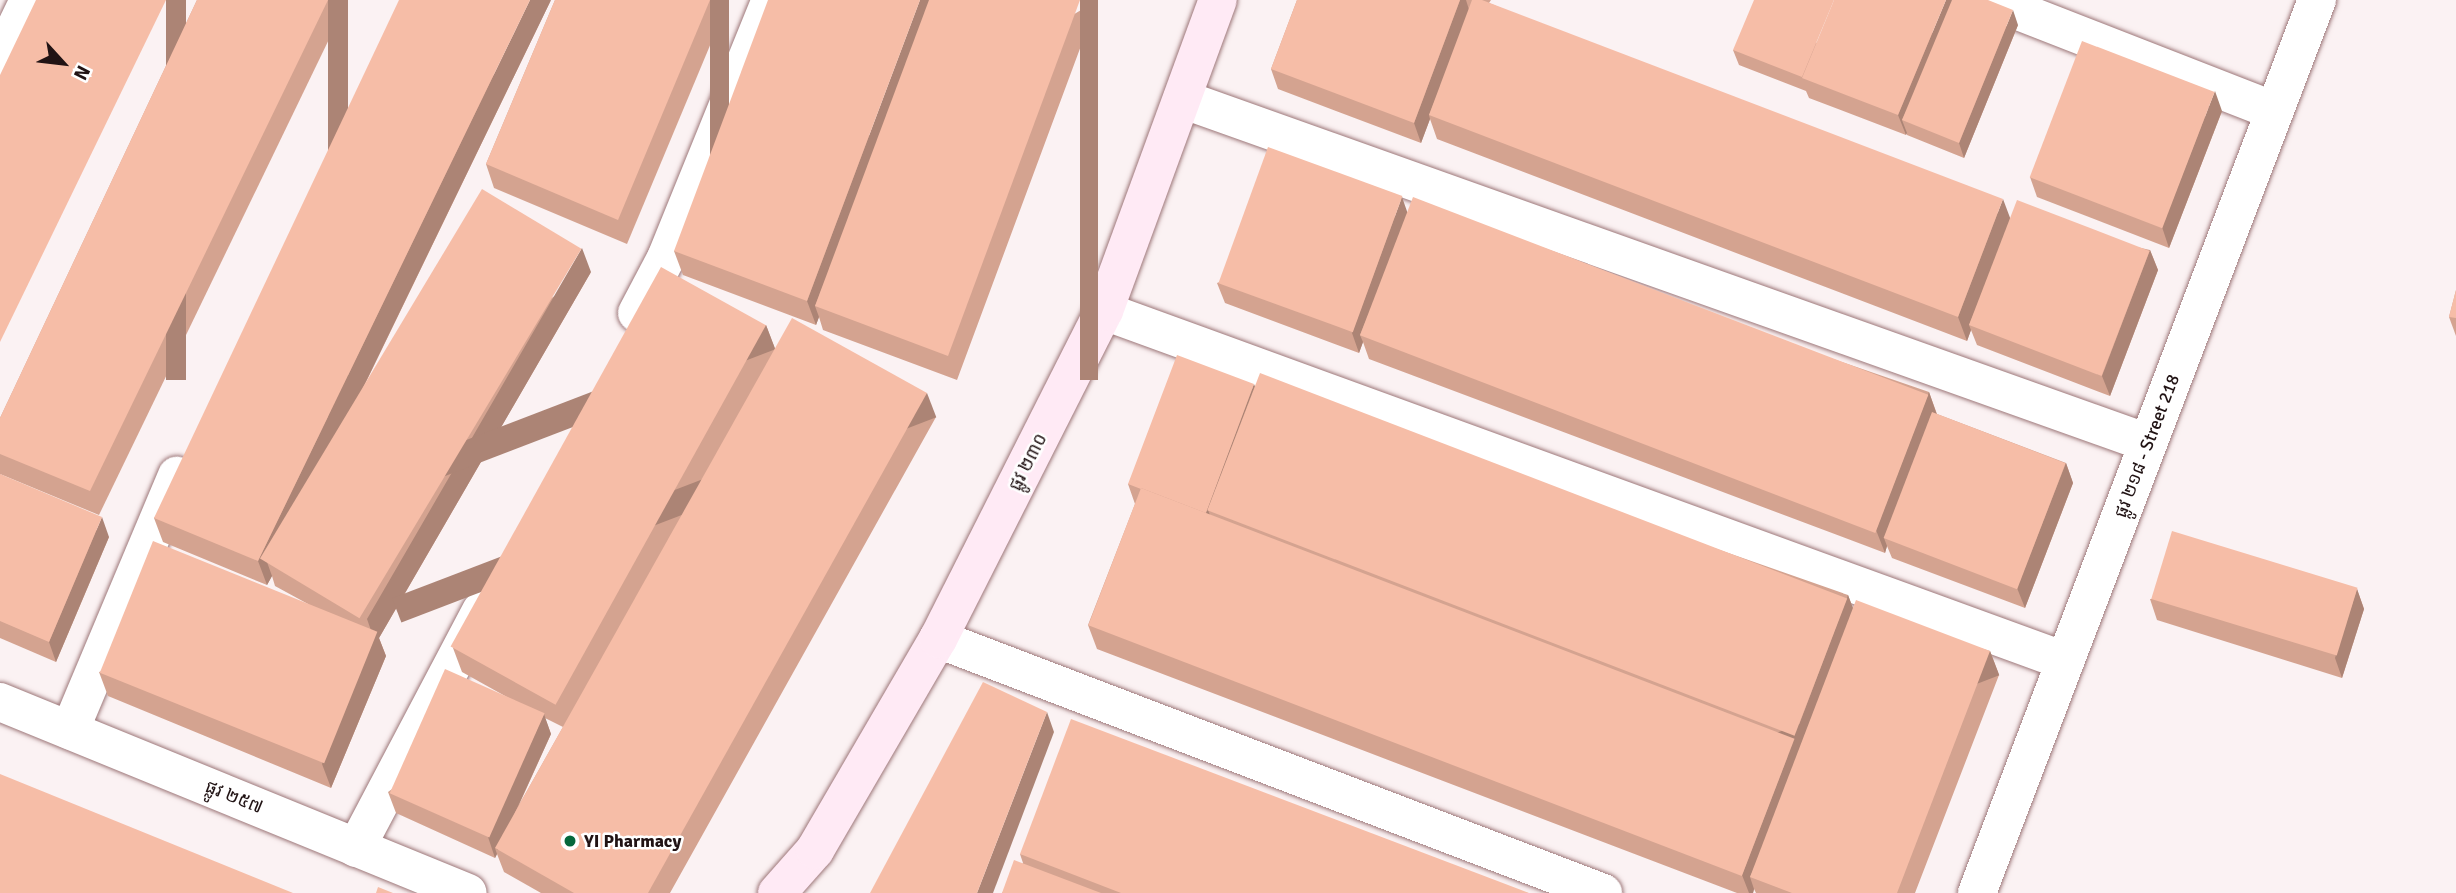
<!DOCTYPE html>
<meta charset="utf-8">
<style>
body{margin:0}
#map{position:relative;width:2456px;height:893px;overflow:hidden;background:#fbf2f3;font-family:Signika,"Noto Sans Khmer",sans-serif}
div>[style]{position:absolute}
.roads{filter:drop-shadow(0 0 2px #9d7779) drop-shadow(0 0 2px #9d7779)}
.street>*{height:38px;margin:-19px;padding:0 19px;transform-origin:19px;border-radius:19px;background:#fff}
.secondary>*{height:38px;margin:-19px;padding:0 19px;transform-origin:19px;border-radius:19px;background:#ffeaf5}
.wall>*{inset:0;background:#d4a390}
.shaded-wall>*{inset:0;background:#ac8475;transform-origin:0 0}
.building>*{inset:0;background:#f6bda7;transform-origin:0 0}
.dots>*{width:19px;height:19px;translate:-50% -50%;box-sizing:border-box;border:4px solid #fff;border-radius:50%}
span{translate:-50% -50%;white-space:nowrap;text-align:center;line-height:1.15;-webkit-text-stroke:5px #fff;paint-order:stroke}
.street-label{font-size:18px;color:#211314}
.poi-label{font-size:18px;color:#211314;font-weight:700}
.left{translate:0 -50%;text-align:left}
.north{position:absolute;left:28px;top:28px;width:70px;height:70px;-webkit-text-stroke:5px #fff;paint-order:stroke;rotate:117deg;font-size:19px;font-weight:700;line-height:28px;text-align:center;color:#211314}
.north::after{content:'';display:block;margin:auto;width:24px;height:32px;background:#211314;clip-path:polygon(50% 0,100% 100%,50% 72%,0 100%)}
</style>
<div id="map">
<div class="roads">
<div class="street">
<div style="left:1990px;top:0;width:305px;rotate:21.3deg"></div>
<div style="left:0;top:60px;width:67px;rotate:-64.2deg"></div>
<div style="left:1182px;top:99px;width:1025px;rotate:19.6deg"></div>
<div style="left:1104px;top:311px;width:1023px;rotate:20.01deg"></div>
<div style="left:637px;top:313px;width:62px;rotate:-62.2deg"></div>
<div style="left:666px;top:258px;width:279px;rotate:-67.9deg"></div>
<div style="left:938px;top:639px;width:712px;rotate:20.9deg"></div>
<div style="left:0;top:702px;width:505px;rotate:22.2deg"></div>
<div style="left:70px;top:730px;width:276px;rotate:-67.2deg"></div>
<div style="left:356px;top:848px;width:268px;rotate:-62.2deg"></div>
<div style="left:1977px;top:893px;width:956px;rotate:-69.16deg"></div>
</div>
<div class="secondary">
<div style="left:777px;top:893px;width:57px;rotate:-48.5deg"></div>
<div style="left:815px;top:850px;width:244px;rotate:-59.8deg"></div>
<div style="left:938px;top:639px;width:368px;rotate:-63.2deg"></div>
<div style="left:1104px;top:311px;width:331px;rotate:-69.9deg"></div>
</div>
</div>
<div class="wall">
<div style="clip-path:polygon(197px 0,348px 0,99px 515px,0 474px,0 418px)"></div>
<div style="clip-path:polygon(551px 0,339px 438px,591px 272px,379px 638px,386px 656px,331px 788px,108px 696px,99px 672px,308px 604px,275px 586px,272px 576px,267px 585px,163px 542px,154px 518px)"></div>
<div style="clip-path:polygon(555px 0,729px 0,627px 244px,494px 188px,486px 164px)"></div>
<div style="clip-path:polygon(1098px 0,957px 380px,823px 330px,819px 317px,816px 325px,683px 275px,674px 251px)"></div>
<div style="clip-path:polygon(1297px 0,1491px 0,1489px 3px,2010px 218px,2150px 250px,2158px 270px,2110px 396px,1977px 345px,1971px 330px,1967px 341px,1437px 139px,1430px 119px,1421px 143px,1278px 89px,1271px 69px)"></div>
<div style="clip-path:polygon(2018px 25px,1964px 158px,1907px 135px,1907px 133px,1906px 135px,1809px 98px,1806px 91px,1739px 65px,1733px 50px)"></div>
<div style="clip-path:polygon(2222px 111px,2169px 248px,2037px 197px,2030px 177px)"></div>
<div style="clip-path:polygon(1407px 212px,1929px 392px,1937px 414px,2066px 463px,2073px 483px,2025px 608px,1892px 558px,1887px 546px,1885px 553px,1369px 359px,1363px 342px,1359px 353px,1225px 303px,1217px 283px)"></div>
<div style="clip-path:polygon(2456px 290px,2456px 336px,2449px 317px)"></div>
<div style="clip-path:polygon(evenodd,766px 325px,775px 349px,936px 417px,670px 893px,541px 893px,504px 872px,497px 854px,495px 858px,396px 813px,388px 792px,514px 701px,462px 672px,453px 648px,766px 325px,545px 718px,563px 727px,519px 805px,551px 734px,545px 718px)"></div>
<div style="clip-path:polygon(1255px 387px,1848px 595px,1853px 608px,1990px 651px,1999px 675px,1915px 893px,1756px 893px,1754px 889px,1753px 893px,1737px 893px,1097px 649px,1088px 625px,1135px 504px,1128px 484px)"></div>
<div style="clip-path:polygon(0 474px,109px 537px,56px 662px,0 638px)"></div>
<div style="clip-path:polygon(2357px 589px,2364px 609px,2342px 678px,2157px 620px,2150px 599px)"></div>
<div style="clip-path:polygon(1020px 854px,1529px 893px,1002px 893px,1023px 863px)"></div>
</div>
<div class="shaded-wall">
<div style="left:166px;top:0;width:20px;height:380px"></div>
<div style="left:328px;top:0;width:20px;height:546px"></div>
<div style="clip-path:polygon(530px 0,551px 0,276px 567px,267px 562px,272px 576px,267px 585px,258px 561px)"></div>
<div style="left:710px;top:0;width:19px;height:238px"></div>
<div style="clip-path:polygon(920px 0,937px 0,815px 306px,819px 317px,816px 325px,807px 301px)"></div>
<div style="left:1080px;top:0;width:18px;height:380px"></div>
<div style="clip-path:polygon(1460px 0,1466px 0,1470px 13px,1429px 115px,1430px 119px,1421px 143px,1414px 123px)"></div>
<div style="clip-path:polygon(1946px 0,1960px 0,1902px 120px,1907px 133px,1906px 135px,1898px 115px)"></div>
<div style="clip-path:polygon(2013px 10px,2018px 25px,1964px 158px,1959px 143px)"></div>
<div style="clip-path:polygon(2215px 91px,2222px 111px,2169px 248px,2162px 227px)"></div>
<div style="clip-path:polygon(1402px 197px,1409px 217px,1360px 335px,1363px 342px,1359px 353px,1352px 333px)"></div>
<div style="clip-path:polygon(2003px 199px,2012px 223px,1969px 325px,1971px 330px,1967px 341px,1958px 317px)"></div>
<div style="clip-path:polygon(582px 248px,591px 272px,379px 638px,386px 656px,331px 788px,322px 764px,374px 639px,367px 619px)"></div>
<div style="clip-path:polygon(2150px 250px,2158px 270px,2110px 396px,2102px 376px)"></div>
<div style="left:766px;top:325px;width:26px;height:434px;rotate:69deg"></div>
<div style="clip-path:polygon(1254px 384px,1262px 404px,1208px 510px,1215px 528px,1205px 514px)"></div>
<div style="clip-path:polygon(1929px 392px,1937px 415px,1884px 538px,1887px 546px,1885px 553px,1876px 530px)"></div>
<div style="left:927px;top:393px;width:26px;height:573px;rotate:69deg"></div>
<div style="clip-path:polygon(2066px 463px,2073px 483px,2025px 608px,2017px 588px)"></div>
<div style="clip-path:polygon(102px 517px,109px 537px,56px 662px,49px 642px)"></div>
<div style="clip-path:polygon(2357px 589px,2364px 609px,2342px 678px,2335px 658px)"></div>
<div style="clip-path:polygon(1848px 595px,1857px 619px,1804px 757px,1796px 733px)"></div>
<div style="left:1990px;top:651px;width:26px;height:259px;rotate:69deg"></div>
<div style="clip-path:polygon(1047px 712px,1054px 732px,993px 893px,977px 893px)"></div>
<div style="clip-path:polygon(544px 714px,551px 734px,498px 850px,495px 848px,497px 854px,495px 858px,488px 837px)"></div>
<div style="clip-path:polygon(1795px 737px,1803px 760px,1750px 877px,1754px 889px,1753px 893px,1749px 893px,1742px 875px)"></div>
</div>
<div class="building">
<div style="clip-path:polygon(36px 0,166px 0,0 342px,0 75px)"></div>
<div style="clip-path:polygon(197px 0,328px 0,90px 491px,0 454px,0 418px)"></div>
<div style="clip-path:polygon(399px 0,530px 0,258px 561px,154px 518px)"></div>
<div style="clip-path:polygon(555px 0,710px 0,618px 220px,486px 164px)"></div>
<div style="clip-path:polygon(768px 0,920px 0,807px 301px,674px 251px)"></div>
<div style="clip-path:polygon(929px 0,1080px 0,948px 356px,815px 306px)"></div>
<div style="clip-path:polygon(1297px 0,1460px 0,1414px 123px,1271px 69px)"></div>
<div style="clip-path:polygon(1472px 0,1482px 0,2003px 199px,1958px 317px,1429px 115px)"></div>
<div style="clip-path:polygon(1754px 0,1834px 0,1802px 77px,1733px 50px)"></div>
<div style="clip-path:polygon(1834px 0,1946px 0,1898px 115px,1802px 78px)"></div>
<div style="clip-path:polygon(1952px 0,1988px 0,2013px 10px,1959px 143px,1902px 120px)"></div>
<div style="left:2082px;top:41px;width:142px;height:146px;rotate:21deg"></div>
<div style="left:1268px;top:147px;width:143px;height:145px;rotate:20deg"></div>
<div style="left:482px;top:189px;width:116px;height:431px;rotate:31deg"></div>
<div style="left:1413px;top:197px;width:552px;height:148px;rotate:21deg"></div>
<div style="left:2017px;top:200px;width:142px;height:134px;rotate:21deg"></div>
<div style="left:661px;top:267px;width:120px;height:434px;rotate:29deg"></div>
<div style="clip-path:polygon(2456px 290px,2456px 318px,2449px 317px)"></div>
<div style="clip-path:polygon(792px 318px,927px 393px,648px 893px,574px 893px,495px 848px)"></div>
<div style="clip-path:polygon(1177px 355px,1254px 384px,1206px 513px,1141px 488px,1141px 489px,1128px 484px)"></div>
<div style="left:1260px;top:373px;width:629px;height:147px;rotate:21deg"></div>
<div style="left:1932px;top:412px;width:143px;height:135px;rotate:21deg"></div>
<div style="clip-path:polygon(0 474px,102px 517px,49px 642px,0 621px)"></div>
<div style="left:1141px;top:488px;width:700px;height:147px;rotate:21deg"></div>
<div style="left:2172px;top:531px;width:194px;height:71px;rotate:17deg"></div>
<div style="left:153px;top:541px;width:242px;height:142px;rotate:22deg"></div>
<div style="clip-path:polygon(1856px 600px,1990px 651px,1897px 893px,1792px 893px,1750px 877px)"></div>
<div style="left:445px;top:669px;width:109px;height:136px;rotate:24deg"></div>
<div style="clip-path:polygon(983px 682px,1047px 712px,977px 893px,870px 893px)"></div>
<div style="clip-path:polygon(1071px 719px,1529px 893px,1121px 893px,1020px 854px)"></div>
<div style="clip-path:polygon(0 774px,293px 893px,0 893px)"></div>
<div style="clip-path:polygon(1014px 860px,1101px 893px,1002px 893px)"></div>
<div style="clip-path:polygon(378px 887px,393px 893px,376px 893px)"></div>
</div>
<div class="dots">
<div style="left:570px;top:841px;background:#05683c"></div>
</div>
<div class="street-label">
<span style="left:2147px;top:446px;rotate:-69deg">ផ្លូវ ២១៨ - Street 218</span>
<span style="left:1028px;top:462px;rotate:-63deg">ផ្លូវ ២៣០</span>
<span style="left:234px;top:797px;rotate:22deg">ផ្លូវ ២៥៧</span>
</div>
<div class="poi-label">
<span class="left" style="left:584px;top:841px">YI Pharmacy</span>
</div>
<div class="north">N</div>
</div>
